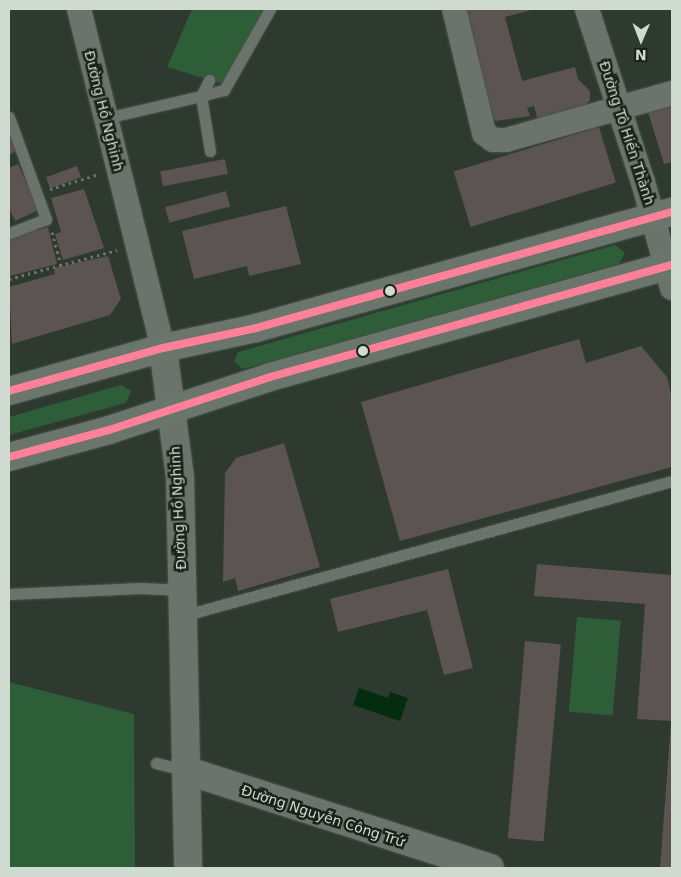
<!DOCTYPE html>
<meta charset="utf-8">
<style>
body{margin:0}
#map{position:relative;width:681px;height:877px;overflow:hidden;background:#2e3930;font-family:"DejaVu Sans",sans-serif}
div>[style]{position:absolute}
.green>*{inset:0;background:#2d5e37;transform-origin:0 0}
.water>*{inset:0;background:#042d0f}
.building>*{inset:0;background:#5c5353;transform-origin:0 0}
.path>*{height:3px;margin-top:-1.5px;transform-origin:0;background:repeating-linear-gradient(90deg,#6a726b 0 2.5px,transparent 0 6.5px)}
.roads{filter:drop-shadow(0 0 1px #4b544d) drop-shadow(0 0 1px #4b544d)}
.service>*{height:11px;margin:-5.5px;padding:0 5.5px;transform-origin:5.5px;border-radius:5.5px;background:#6a746c}
.minor>*{height:24px;margin:-12px;padding:0 12px;transform-origin:12px;border-radius:12px;background:#6a746c}
.tertiary>*{height:28px;margin:-14px;padding:0 14px;transform-origin:14px;border-radius:14px;background:#6a746c}
.primary>*{height:28px;margin:-14px;padding:0 14px;transform-origin:14px;border-radius:14px;background:#6a766c}
.bus-1>*{height:8px;margin:-4px;padding:0 4px;transform-origin:4px;border-radius:4px;background:#ff8098}
.dots>*{width:14px;height:14px;translate:-50% -50%;box-sizing:border-box;border:2px solid #18221a;border-radius:50%}
span{translate:-50% -50%;white-space:nowrap;text-align:center;line-height:1.15;-webkit-text-stroke:5px #18221a;paint-order:stroke}
.street-label{font-size:14px;color:#cfdbd0}
.frame{position:absolute;inset:0;border:10px solid #cfdbd0;pointer-events:none}
.north{position:absolute;left:616px;top:15px;width:50px;height:50px;-webkit-text-stroke:4px #18221a;paint-order:stroke;rotate:181deg;font-size:14px;font-weight:700;line-height:20px;text-align:center;color:#cfdbd0}
.north::after{content:'';display:block;margin:auto;width:18px;height:22px;background:#cfdbd0;clip-path:polygon(50% 0,100% 100%,50% 72%,0 100%)}
</style>
<div id="map">
<div class="green">
<div style="clip-path:polygon(192px 9px,264px 9px,223px 84px,167px 67px)"></div>
<div style="clip-path:polygon(615px 245px,625px 253px,619px 264px,243px 369px,234px 362px,238px 352px)"></div>
<div style="clip-path:polygon(121px 385px,131px 391px,126px 403px,9px 435px,9px 417px)"></div>
<div style="left:577px;top:617px;width:44px;height:95px;rotate:5deg"></div>
<div style="clip-path:polygon(9px 682px,134px 714px,135px 868px,9px 868px)"></div>
</div>
<div class="water">
<div style="clip-path:polygon(359px 688px,388px 698px,390px 692px,408px 698px,400px 721px,353px 705px)"></div>
</div>
<div class="building">
<div style="clip-path:polygon(460px 9px,535px 9px,505px 17px,522px 81px,575px 67px,578px 79px,590px 91px,590px 100px,585px 106px,538px 121px,534px 106px,527px 108px,530px 116px,496px 121px,488px 115px)"></div>
<div style="clip-path:polygon(672px 101px,672px 162px,664px 164px,647px 109px)"></div>
<div style="left:599px;top:127px;width:58px;height:152px;rotate:73deg"></div>
<div style="clip-path:polygon(9px 129px,18px 150px,9px 155px)"></div>
<div style="left:225px;top:159px;width:15px;height:66px;rotate:79deg"></div>
<div style="clip-path:polygon(18px 164px,39px 210px,15px 221px,9px 208px,9px 168px)"></div>
<div style="left:77px;top:166px;width:12px;height:33px;rotate:70deg"></div>
<div style="clip-path:polygon(84px 189px,104px 248px,63px 260px,55px 234px,61px 232px,51px 198px)"></div>
<div style="left:226px;top:191px;width:16px;height:63px;rotate:75deg"></div>
<div style="clip-path:polygon(286px 206px,301px 264px,249px 276px,247px 266px,194px 279px,182px 231px)"></div>
<div style="clip-path:polygon(48px 227px,57px 264px,10px 276px,9px 237px)"></div>
<div style="clip-path:polygon(108px 256px,121px 299px,110px 315px,12px 344px,9px 287px,55px 274px,54px 268px)"></div>
<div style="clip-path:polygon(579px 339px,586px 363px,641px 346px,667px 377px,672px 399px,672px 467px,400px 541px,361px 402px)"></div>
<div style="clip-path:polygon(284px 443px,320px 567px,238px 591px,235px 578px,223px 582px,225px 473px,236px 458px)"></div>
<div style="clip-path:polygon(537px 564px,672px 575px,671px 721px,637px 719px,645px 604px,534px 596px)"></div>
<div style="clip-path:polygon(448px 569px,473px 668px,444px 675px,427px 610px,338px 632px,330px 599px)"></div>
<div style="left:525px;top:641px;width:36px;height:198px;rotate:5deg"></div>
<div style="clip-path:polygon(671px 723px,672px 868px,660px 868px)"></div>
</div>
<div class="path">
<div style="left:50px;top:189px;width:51px;rotate:-17deg"></div>
<div style="left:52px;top:232px;width:34px;rotate:75deg"></div>
<div style="left:9px;top:279px;width:112px;rotate:-15deg"></div>
</div>
<div class="roads">
<div class="service">
<div style="left:9px;top:117px;width:109px;rotate:70.1deg"></div>
<div style="left:46px;top:219px;width:40px;rotate:159deg"></div>
<div style="left:106px;top:118px;width:98px;rotate:-13deg"></div>
<div style="left:201px;top:96px;width:18px;rotate:-63deg"></div>
<div style="left:210px;top:151px;width:56px;rotate:-99.3deg"></div>
<div style="left:201px;top:96px;width:24px;rotate:-15deg"></div>
<div style="left:224px;top:90px;width:93px;rotate:-60.4deg"></div>
<div style="left:9px;top:594px;width:132px;rotate:-2.6deg"></div>
<div style="left:141px;top:588px;width:41px;rotate:2.8deg"></div>
<div style="left:182px;top:616px;width:508px;rotate:-15.4deg"></div>
<div style="left:156px;top:763px;width:32px;rotate:14deg"></div>
</div>
<div class="minor">
<div style="left:79px;top:9px;width:349px;rotate:76.1deg"></div>
<div style="left:454px;top:9px;width:128px;rotate:76.4deg"></div>
<div style="left:484px;top:133px;width:11px;rotate:38deg"></div>
<div style="left:493px;top:140px;width:13px"></div>
<div style="left:506px;top:140px;width:173px;rotate:-15.8deg"></div>
<div style="left:587px;top:9px;width:182px;rotate:72.1deg"></div>
<div style="left:643px;top:182px;width:110px;rotate:74.7deg"></div>
</div>
<div class="tertiary">
<div style="left:163px;top:348px;width:131px;rotate:82.5deg"></div>
<div style="left:180px;top:478px;width:390px;rotate:88.8deg"></div>
<div style="left:188px;top:771px;width:317px;rotate:17.8deg"></div>
</div>
<div class="primary">
<div style="left:9px;top:391px;width:160px;rotate:-15.6deg"></div>
<div style="left:163px;top:348px;width:95px;rotate:-12.1deg"></div>
<div style="left:256px;top:328px;width:432px;rotate:-15.6deg"></div>
<div style="left:9px;top:457px;width:104px;rotate:-15.1deg"></div>
<div style="left:109px;top:430px;width:169px;rotate:-18.2deg"></div>
<div style="left:270px;top:377px;width:417px;rotate:-15.6deg"></div>
</div>
</div>
<div class="bus-1">
<div style="left:9px;top:391px;width:160px;rotate:-15.6deg"></div>
<div style="left:163px;top:348px;width:95px;rotate:-12.1deg"></div>
<div style="left:256px;top:328px;width:432px;rotate:-15.6deg"></div>
<div style="left:9px;top:457px;width:104px;rotate:-15.1deg"></div>
<div style="left:109px;top:430px;width:169px;rotate:-18.2deg"></div>
<div style="left:270px;top:377px;width:417px;rotate:-15.6deg"></div>
</div>
<div class="dots">
<div style="left:390px;top:291px;background:#cfdbd0"></div>
<div style="left:363px;top:351px;background:#cfdbd0"></div>
</div>
<div class="street-label">
<span style="left:104px;top:111px;rotate:76deg">Đường Hồ Nghinh</span>
<span style="left:627px;top:133px;rotate:72deg">Đường Tô Hiến Thành</span>
<span style="left:178px;top:508px;rotate:-93deg">Đường Hồ Nghinh</span>
<span style="left:323px;top:816px;rotate:18deg">Đường Nguyễn Công Trứ</span>
</div>
<div class="frame"></div>
<div class="north">N</div>
</div>
